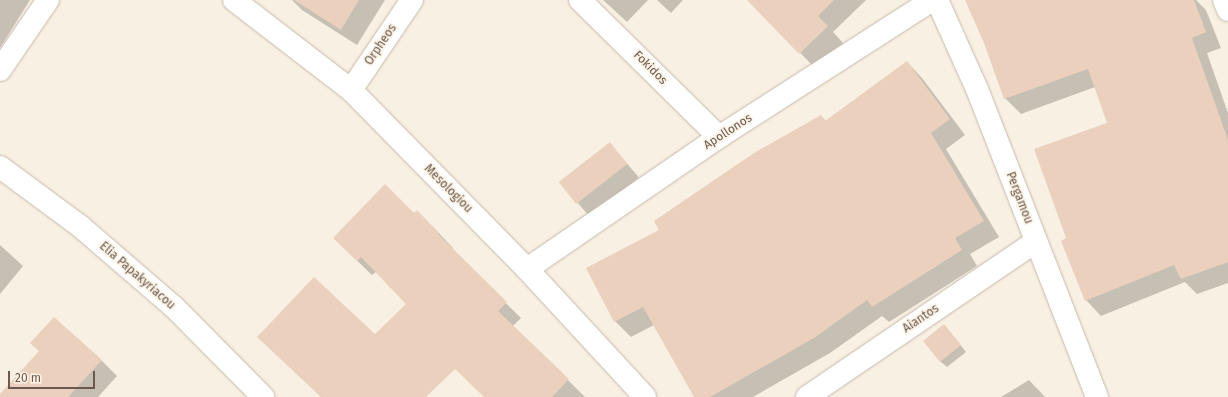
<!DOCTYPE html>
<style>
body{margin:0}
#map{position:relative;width:1228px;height:397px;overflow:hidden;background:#f8f0e2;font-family:"Fira Sans",sans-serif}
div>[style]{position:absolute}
.shadow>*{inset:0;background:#0003;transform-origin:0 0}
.building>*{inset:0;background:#ead0bd;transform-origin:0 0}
.roads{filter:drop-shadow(0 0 1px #c7b8ab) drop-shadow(0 0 1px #c7b8ab)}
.street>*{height:22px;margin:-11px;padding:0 11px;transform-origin:11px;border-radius:11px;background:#fff}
.secondary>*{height:22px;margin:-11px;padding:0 11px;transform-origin:11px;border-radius:11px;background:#fff}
span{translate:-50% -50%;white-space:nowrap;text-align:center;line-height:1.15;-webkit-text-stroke:3.5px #fcf4e7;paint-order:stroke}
.street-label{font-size:12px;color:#6c584c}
.scale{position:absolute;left:8px;top:371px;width:87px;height:18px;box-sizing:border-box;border:2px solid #6c584c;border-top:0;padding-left:5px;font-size:12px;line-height:14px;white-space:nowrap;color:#6c584c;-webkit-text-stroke:3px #fcf4e7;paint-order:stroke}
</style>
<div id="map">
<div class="shadow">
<div style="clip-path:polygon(0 0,30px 0,0 48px)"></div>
<div style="clip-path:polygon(292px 0,385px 0,357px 45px,302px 10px)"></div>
<div style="clip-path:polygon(603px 0,648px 0,627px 22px)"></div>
<div style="clip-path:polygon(657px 0,683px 0,671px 13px)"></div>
<div style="clip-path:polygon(765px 0,866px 0,833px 32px,843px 43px,816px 69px,756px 8px)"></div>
<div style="clip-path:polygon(966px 0,1196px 0,1206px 10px,1221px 48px,1207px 53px,1228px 113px,1228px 283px,1197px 294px,1185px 282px,1101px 316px,1086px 300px,1068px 239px,1108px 123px,1095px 87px,1021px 114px,1005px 98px,985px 42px)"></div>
<div style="clip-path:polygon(907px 62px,922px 78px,965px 135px,946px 149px,999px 237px,970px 254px,977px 266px,889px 322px,882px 316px,830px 353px,753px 397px,695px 397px,654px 325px,631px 337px,615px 321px,660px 231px,821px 116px,826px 121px)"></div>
<div style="left:610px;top:144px;width:44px;height:63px;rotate:49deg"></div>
<div style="clip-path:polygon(414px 214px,432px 226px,453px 248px,452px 250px,521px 318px,513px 326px,585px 397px,485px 397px,407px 304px,376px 272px,372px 275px,349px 253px)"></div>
<div style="clip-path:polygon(0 245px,23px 266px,0 294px)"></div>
<div style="clip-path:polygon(950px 332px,966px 352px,947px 367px,940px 361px)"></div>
<div style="clip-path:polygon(101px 360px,117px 376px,98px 397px,0 397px)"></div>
<div style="clip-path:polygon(1029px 380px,1045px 397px,1001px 397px)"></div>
</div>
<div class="building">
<div style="clip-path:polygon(294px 0,359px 0,341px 30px)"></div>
<div style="clip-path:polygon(747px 0,834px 0,818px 16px,828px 26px,799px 54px)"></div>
<div style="clip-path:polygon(965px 0,1194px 0,1206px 32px,1192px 38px,1228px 140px,1228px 262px,1181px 279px,1174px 265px,1085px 301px,1061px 241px,1066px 238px,1034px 149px,1107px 123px,1088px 69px,1004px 99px,984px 43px)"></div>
<div style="clip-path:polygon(907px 61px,950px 119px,931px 133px,984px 221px,955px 238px,962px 250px,872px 307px,867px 300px,814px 338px,710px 397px,694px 397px,643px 307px,614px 322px,586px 268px,659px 230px,654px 221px,754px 153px,821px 115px,825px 121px)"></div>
<div style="left:610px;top:142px;width:28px;height:65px;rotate:52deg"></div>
<div style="clip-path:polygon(385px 184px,414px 213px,417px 210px,439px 233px,438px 234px,507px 302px,498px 311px,569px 379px,552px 397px,484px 397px,455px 369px,426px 397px,321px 397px,257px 337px,314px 277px,375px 334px,406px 304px,361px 257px,357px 261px,333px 238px)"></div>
<div style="clip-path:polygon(54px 317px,102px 360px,68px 397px,0 397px,0 394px,39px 351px,30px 343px)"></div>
<div style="left:944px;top:324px;width:27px;height:27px;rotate:51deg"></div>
</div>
<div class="roads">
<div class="street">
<div style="left:234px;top:0;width:148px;rotate:37.6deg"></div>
<div style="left:351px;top:90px;width:251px;rotate:45.5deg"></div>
<div style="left:527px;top:269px;width:174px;rotate:47.3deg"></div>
<div style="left:580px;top:0;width:195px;rotate:44.6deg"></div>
<div style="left:937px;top:0;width:98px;rotate:65.8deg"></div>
<div style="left:977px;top:89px;width:331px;rotate:68.7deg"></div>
<div style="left:1224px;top:0;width:11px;rotate:68deg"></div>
<div style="left:351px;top:90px;width:109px;rotate:-55.9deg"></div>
<div style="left:527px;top:269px;width:233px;rotate:-34.5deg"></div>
<div style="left:719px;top:137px;width:253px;rotate:-32.7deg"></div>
<div style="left:807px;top:397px;width:276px;rotate:-34.2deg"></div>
</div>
<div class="secondary">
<div style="left:0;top:70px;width:85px;rotate:-55.6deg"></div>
<div style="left:0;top:167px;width:99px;rotate:36.4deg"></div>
<div style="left:80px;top:226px;width:124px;rotate:40.8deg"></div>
<div style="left:174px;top:307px;width:127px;rotate:45.3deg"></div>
</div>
</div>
<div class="street-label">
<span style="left:381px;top:45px;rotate:-56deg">Orpheos</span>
<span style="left:650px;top:68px;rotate:45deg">Fokidos</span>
<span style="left:728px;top:132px;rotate:-33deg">Apollonos</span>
<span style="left:448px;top:189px;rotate:45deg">Mesologiou</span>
<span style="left:1019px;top:198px;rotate:69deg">Pergamou</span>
<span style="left:137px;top:276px;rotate:41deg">Elia Papakyriacou</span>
<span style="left:921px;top:319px;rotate:-34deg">Aiantos</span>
</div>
<div class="scale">20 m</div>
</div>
